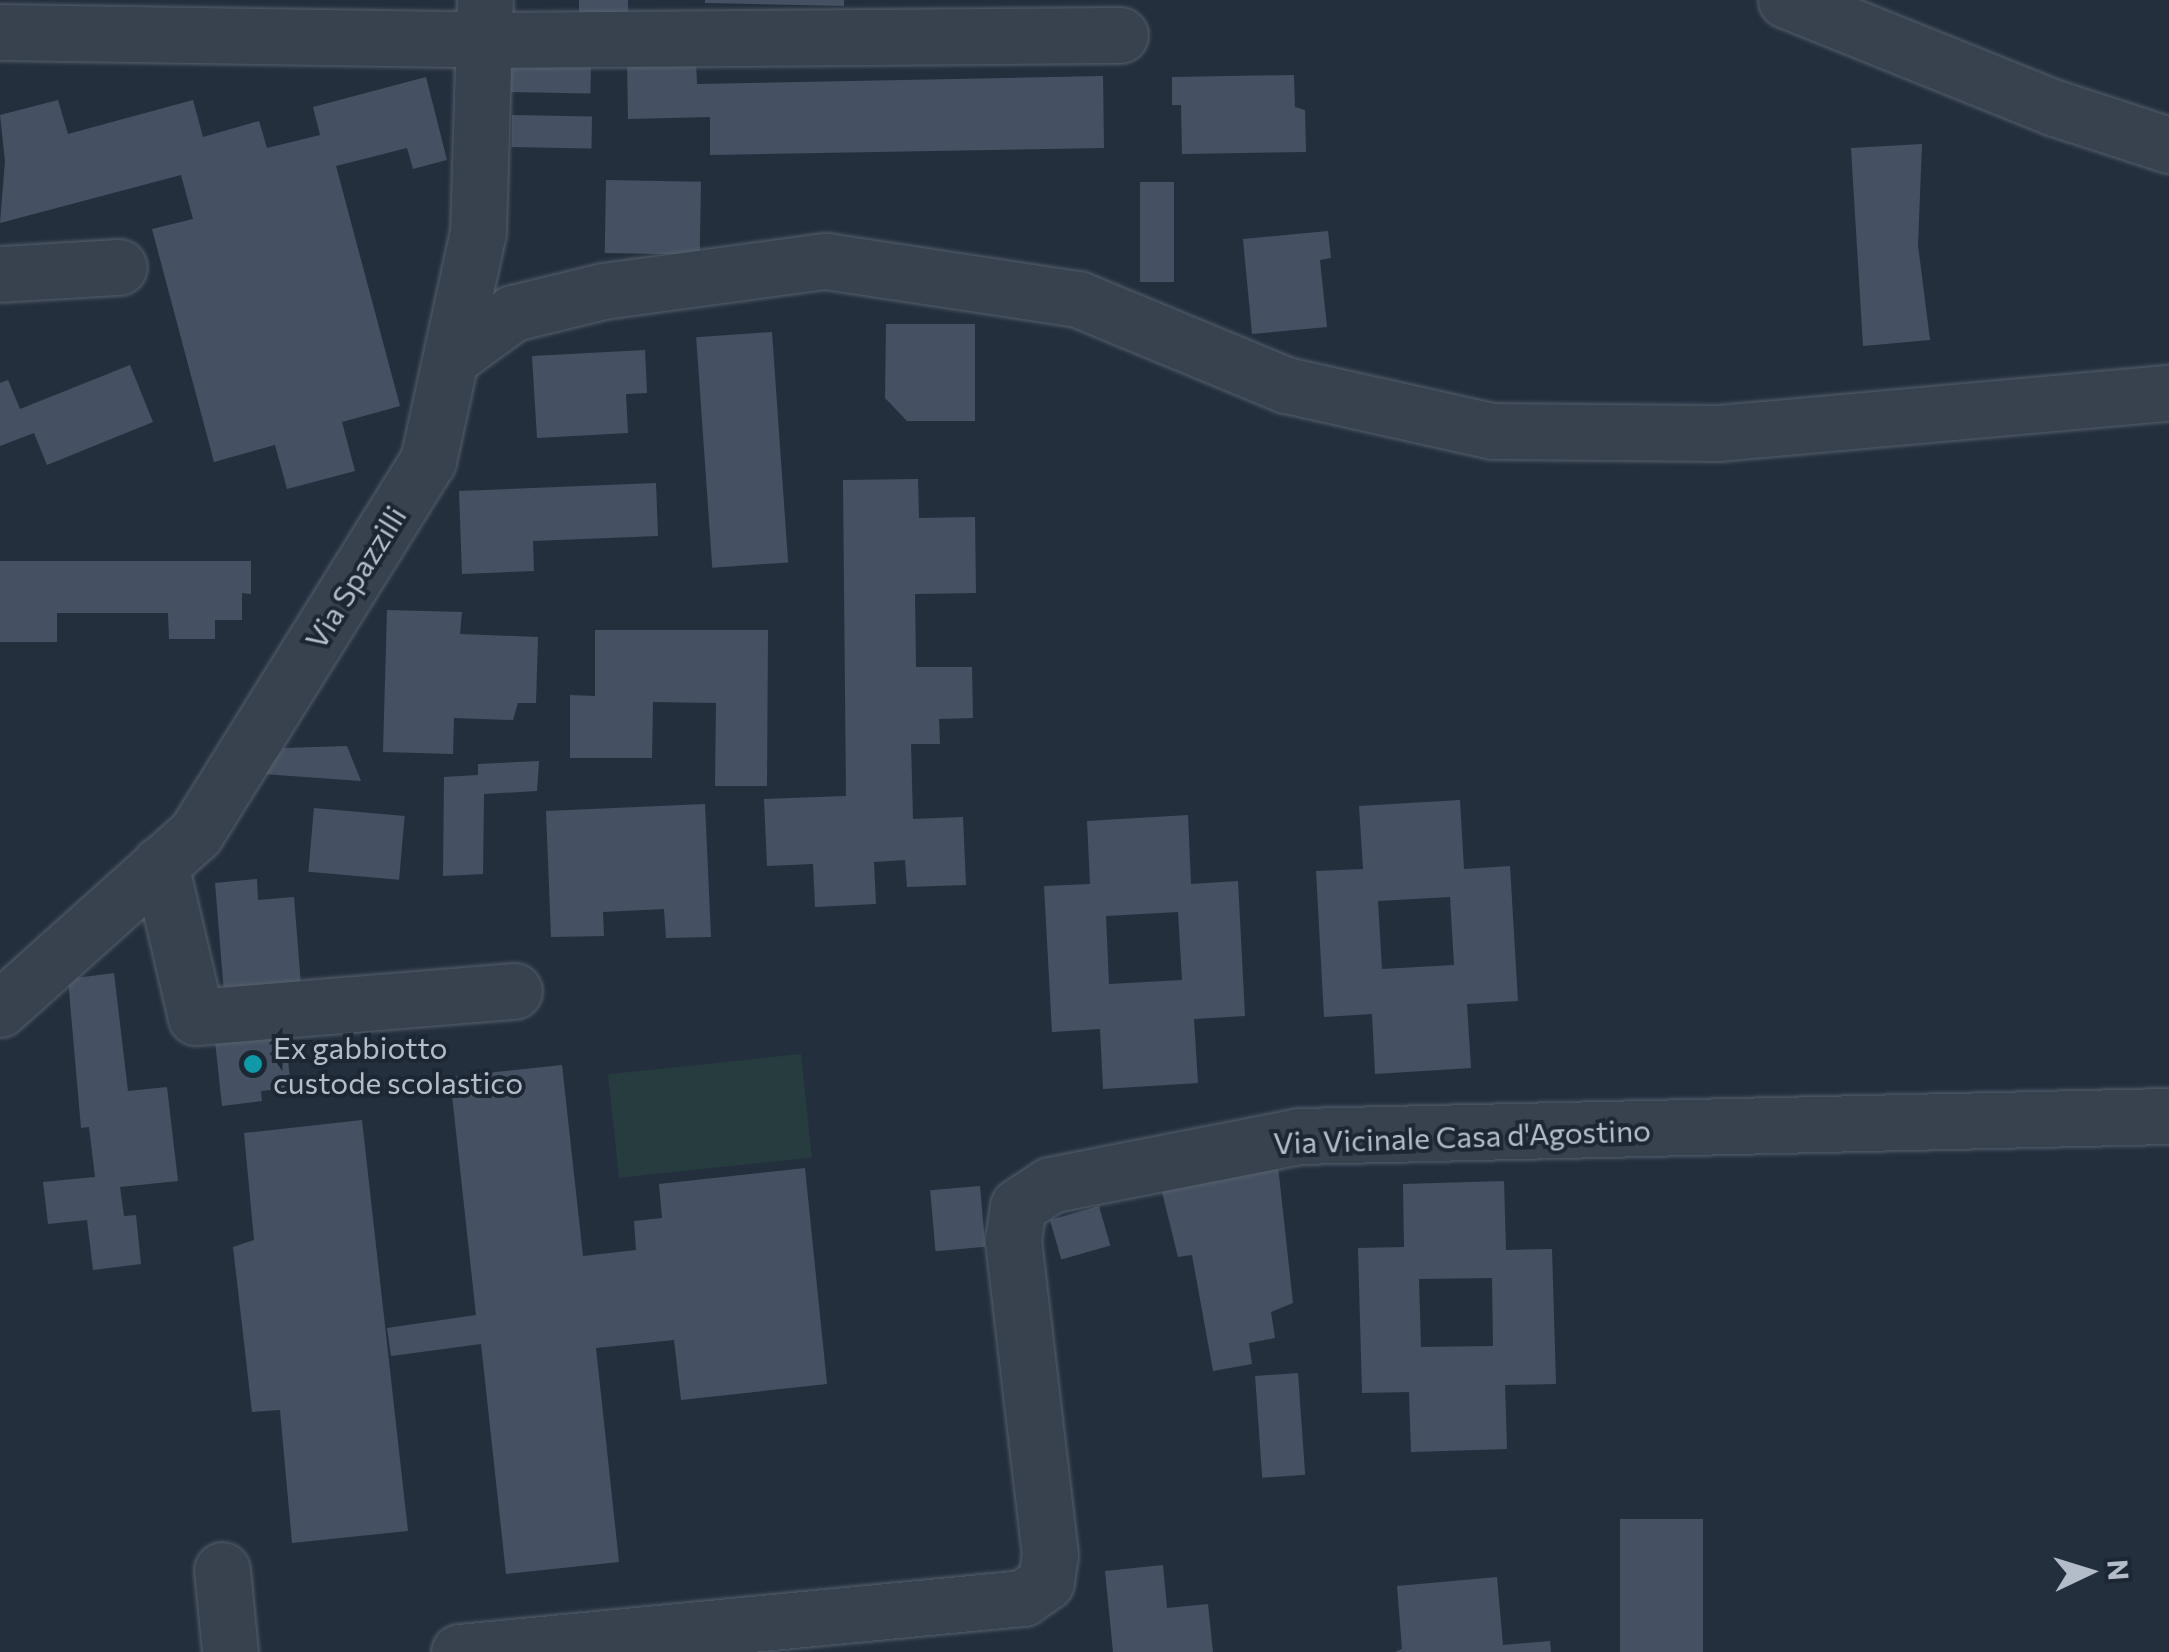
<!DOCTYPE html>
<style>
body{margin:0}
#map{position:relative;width:2169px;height:1652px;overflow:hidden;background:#242f3e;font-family:Commissioner,sans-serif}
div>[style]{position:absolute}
.green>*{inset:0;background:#263c3f;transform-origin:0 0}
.building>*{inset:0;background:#455162;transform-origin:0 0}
.roads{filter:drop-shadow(0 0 2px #565f6c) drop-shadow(0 0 2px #565f6c)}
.minor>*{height:55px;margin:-27.5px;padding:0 27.5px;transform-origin:27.5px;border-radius:27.5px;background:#38414e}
.dots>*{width:28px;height:28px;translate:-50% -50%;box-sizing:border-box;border:5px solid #1d2633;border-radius:50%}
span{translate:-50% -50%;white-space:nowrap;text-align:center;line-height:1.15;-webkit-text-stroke:8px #1d2633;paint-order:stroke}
.street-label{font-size:30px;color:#b4bcc9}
.poi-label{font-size:30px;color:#b4bcc9}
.left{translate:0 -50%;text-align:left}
.north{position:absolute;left:2039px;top:1522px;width:100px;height:100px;-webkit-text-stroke:8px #1d2633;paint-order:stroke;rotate:86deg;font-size:28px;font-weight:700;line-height:40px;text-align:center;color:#b4bcc9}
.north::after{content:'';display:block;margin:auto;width:35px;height:45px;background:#b4bcc9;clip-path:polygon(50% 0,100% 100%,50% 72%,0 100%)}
</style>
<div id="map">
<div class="green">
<div style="left:801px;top:1054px;width:104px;height:194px;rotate:84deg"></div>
</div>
<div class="building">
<div style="left:579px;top:0;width:49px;height:19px"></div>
<div style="clip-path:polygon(705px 0,844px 0,844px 6px,705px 3px)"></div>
<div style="left:511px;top:61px;width:80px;height:31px;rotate:1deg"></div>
<div style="clip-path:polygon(696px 61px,697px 84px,1103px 76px,1104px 148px,710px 155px,710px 117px,628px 119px,627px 62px)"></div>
<div style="clip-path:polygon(1294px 75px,1295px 107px,1305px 110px,1306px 152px,1182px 154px,1181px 105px,1172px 105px,1172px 77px)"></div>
<div style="clip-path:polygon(426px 77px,447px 160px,413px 169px,407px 148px,336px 166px,400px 406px,342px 422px,355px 471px,287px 489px,275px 445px,214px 462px,152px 229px,193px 219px,181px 175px,0 223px,5px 161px,0 115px,58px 100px,68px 134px,193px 100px,203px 137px,259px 121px,267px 148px,320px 135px,313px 107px)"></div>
<div style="left:512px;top:115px;width:80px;height:32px;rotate:1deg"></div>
<div style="clip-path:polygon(1922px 144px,1918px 245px,1930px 340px,1863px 346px,1851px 148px)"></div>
<div style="left:606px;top:180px;width:95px;height:73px;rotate:1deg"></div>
<div style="left:1140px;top:182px;width:34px;height:100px"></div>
<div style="clip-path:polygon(1328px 231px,1331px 258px,1320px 260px,1327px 327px,1252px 334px,1243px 239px)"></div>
<div style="clip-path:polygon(886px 324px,975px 324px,975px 421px,907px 421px,885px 398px)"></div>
<div style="left:772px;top:332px;width:231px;height:76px;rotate:86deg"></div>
<div style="clip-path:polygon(645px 350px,647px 393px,626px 394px,628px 433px,537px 438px,532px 356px)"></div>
<div style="clip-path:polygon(130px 365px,153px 422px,47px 465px,34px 433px,0 446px,0 383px,8px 380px,20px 409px)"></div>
<div style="clip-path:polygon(918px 479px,919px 518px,975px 517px,976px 593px,915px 594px,916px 667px,972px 667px,973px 718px,939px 719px,940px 744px,911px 744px,913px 819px,963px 817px,966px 885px,907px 887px,905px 860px,874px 862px,876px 904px,815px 907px,813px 864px,767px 866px,764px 799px,846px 796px,843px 480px)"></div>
<div style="clip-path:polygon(656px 483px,658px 536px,533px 541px,534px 571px,462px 574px,459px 491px)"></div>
<div style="clip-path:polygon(0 561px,251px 561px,251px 594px,242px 593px,242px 620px,215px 620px,215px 639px,169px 639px,168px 613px,57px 613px,57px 642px,0 642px)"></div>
<div style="clip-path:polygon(387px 610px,462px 612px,460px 634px,538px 637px,536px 703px,518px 703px,513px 720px,454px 718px,453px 754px,383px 752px)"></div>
<div style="clip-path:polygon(595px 630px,768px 630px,767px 786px,715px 786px,716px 703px,653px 702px,652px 758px,570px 758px,570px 695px,595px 696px)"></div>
<div style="clip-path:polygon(347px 746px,361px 781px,263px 774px,284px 748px)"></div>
<div style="clip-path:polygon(539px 761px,537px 791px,484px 794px,483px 874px,443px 876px,444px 777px,478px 775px,478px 764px)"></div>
<div style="clip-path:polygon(evenodd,1460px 800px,1464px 869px,1510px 866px,1518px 1001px,1467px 1004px,1471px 1068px,1375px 1074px,1372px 1014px,1324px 1017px,1316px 871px,1363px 869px,1359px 806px,1460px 800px,1450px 897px,1454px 965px,1382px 969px,1378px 901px,1450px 897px)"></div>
<div style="clip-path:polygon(705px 804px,711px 937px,666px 938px,664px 909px,603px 912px,604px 936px,551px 937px,546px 811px)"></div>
<div style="left:314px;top:808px;width:91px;height:64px;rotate:5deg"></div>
<div style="clip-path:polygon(evenodd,1188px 815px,1191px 884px,1238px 881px,1245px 1016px,1194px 1019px,1198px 1083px,1103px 1089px,1100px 1029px,1052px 1032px,1044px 886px,1090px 884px,1087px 821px,1188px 815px,1178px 912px,1182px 980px,1109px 984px,1106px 916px,1178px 912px)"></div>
<div style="clip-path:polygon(257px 879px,258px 900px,294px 897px,302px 998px,225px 1005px,215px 883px)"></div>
<div style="clip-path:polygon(114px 973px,128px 1091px,167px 1087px,178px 1181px,120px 1187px,124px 1216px,136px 1215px,141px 1264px,93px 1270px,87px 1220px,48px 1224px,43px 1182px,95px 1177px,89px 1127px,81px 1128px,68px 979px)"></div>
<div style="clip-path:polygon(285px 1033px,291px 1088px,261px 1091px,262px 1101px,222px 1106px,215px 1041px)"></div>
<div style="clip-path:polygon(562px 1065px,583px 1256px,636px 1250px,634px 1221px,662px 1218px,659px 1184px,805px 1168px,827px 1384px,681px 1400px,674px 1340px,596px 1348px,619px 1562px,506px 1574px,481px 1344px,391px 1356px,387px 1328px,476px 1315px,450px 1077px)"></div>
<div style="clip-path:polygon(362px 1120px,408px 1531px,292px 1543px,280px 1410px,252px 1412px,233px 1247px,254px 1240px,244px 1133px)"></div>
<div style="clip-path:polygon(1277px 1157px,1293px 1303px,1271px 1312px,1275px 1338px,1249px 1343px,1252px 1364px,1213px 1371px,1192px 1255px,1178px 1257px,1161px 1188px)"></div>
<div style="clip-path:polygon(evenodd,1504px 1181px,1506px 1250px,1552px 1249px,1556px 1384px,1505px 1385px,1507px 1449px,1411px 1452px,1409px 1392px,1362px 1393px,1358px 1248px,1404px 1247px,1403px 1184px,1504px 1181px,1492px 1278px,1493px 1346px,1421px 1347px,1419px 1279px,1492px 1278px)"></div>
<div style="left:980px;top:1186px;width:61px;height:50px;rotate:85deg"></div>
<div style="left:1099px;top:1206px;width:41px;height:51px;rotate:74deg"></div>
<div style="left:1298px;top:1373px;width:102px;height:43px;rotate:86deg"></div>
<div style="left:1620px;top:1519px;width:83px;height:133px"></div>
<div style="clip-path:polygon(1163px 1565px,1167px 1608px,1208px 1604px,1213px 1652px,1113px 1652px,1105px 1571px)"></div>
<div style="clip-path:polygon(1497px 1577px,1503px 1645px,1550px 1641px,1551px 1652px,1395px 1652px,1402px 1649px,1397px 1586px)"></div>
</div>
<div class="roads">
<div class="minor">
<div style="left:1786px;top:0;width:290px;rotate:21.9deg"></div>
<div style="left:2055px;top:108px;width:120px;rotate:18deg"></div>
<div style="left:0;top:32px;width:484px;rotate:0.9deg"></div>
<div style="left:484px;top:40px;width:636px;rotate:-0.45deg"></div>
<div style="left:0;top:274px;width:119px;rotate:-3.4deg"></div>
<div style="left:451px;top:358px;width:77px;rotate:-36deg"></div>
<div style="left:513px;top:313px;width:93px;rotate:-13.7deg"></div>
<div style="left:603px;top:291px;width:225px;rotate:-7.7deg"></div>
<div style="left:826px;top:261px;width:255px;rotate:8.6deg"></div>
<div style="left:1078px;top:299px;width:225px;rotate:22.5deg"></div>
<div style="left:1286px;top:385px;width:211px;rotate:12.6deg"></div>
<div style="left:1492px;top:431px;width:226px;rotate:0.5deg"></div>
<div style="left:1718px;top:433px;width:453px;rotate:-5.1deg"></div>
<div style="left:160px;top:864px;width:157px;rotate:76.8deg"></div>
<div style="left:196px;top:1017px;width:319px;rotate:-4.7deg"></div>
<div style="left:0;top:1009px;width:263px;rotate:-41.9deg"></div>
<div style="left:196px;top:833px;width:438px;rotate:-58.1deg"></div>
<div style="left:428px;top:461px;width:234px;rotate:-77.7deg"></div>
<div style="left:478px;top:232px;width:232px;rotate:-88.3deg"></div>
<div style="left:222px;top:1570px;width:82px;rotate:84.4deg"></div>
<div style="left:459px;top:1652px;width:567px;rotate:-5.47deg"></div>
<div style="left:1023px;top:1598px;width:28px;rotate:-35deg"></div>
<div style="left:1046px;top:1582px;width:27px;rotate:-82deg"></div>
<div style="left:1050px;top:1555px;width:318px;rotate:-96.7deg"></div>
<div style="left:1013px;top:1239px;width:33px;rotate:-81deg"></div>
<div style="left:1018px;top:1206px;width:38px;rotate:-33deg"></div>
<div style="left:1050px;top:1185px;width:254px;rotate:-11.1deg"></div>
<div style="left:1299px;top:1136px;width:870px;rotate:-1.32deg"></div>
</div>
</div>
<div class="dots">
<div style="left:253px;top:1064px;background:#0f9aa8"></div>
</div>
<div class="street-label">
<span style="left:355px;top:577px;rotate:-58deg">Via Spazzilli</span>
<span style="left:1462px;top:1136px;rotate:-2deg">Via Vicinale Casa d'Agostino</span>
</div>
<div class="poi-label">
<span class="left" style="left:273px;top:1064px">Ex gabbiotto<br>custode scolastico</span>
</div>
<div class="north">N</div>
</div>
